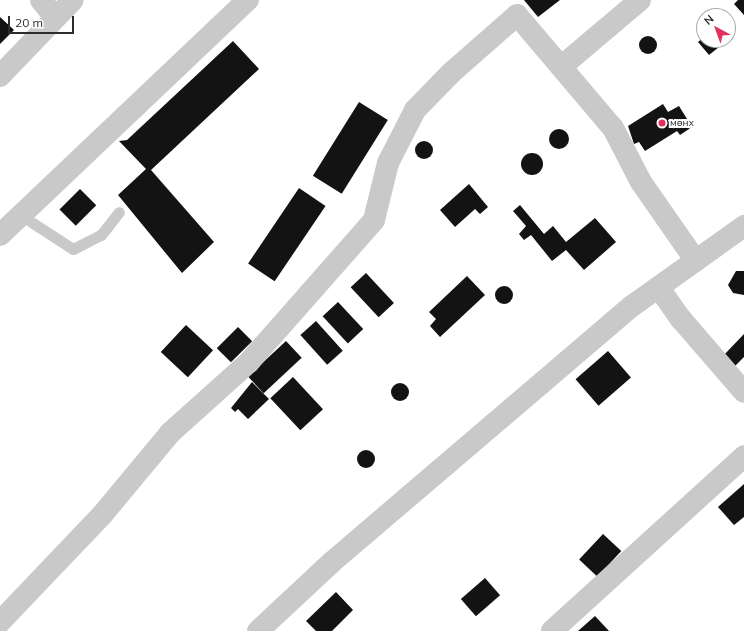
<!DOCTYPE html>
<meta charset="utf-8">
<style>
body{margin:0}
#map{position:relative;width:744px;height:631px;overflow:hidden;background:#fff;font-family:Mulish,sans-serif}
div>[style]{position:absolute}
.building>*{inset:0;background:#131313;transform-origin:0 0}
.round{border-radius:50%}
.service>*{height:11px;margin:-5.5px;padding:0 5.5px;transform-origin:5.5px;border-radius:5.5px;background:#c9c9c9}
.minor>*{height:22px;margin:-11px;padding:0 11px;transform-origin:11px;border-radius:11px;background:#c9c9c9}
.dots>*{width:11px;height:11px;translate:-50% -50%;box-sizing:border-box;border:2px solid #fff;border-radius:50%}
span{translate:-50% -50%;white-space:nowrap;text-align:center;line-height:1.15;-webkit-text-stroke:4px #fff;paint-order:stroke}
.poi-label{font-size:10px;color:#2c2c2c}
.left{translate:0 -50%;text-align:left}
.north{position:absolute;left:696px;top:8px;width:40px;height:40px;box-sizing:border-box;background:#fff;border:1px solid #ababab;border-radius:50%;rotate:319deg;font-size:11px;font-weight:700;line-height:16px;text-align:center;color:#2c2c2c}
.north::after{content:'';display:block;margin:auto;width:14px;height:18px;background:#e1305c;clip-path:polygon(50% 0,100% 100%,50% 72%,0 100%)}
.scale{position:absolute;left:8px;top:16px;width:66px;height:18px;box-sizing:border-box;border:2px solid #2c2c2c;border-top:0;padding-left:5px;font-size:12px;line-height:14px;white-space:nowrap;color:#2c2c2c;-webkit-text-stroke:3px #fff;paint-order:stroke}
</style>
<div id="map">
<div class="building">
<div style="clip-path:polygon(524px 0,560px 0,538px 17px)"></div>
<div style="clip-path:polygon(738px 0,744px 0,744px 15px,734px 4px)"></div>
<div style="clip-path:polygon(0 17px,14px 30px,0 44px)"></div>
<div class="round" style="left:639px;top:36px;width:18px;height:18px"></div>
<div style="clip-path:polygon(704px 37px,704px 40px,724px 43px,709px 55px,698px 42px)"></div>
<div style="clip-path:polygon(233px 41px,259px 69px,151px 170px,214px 242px,182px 273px,118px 195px,146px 169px,119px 141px,127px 140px)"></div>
<div style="left:359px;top:102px;width:34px;height:87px;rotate:32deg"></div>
<div style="clip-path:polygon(663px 104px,668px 112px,679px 106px,692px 127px,680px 135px,677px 131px,645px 151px,639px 142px,634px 144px,628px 126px)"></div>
<div class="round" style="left:549px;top:129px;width:20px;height:20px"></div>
<div class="round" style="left:415px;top:141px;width:18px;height:18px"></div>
<div class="round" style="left:521px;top:153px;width:22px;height:22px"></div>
<div style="clip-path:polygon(469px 184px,488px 207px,480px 214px,475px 209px,455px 227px,440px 210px)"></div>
<div style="left:299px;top:188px;width:32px;height:91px;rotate:34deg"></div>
<div style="left:80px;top:189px;width:23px;height:29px;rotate:45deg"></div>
<div style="clip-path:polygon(520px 205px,544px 234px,553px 226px,566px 242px,595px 218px,616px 242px,584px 270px,566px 250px,552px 261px,531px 235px,524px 240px,519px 234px,526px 226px,513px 211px)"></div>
<div style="clip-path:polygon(736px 271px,744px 271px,744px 295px,733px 293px,728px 285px)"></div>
<div style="left:366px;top:273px;width:41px;height:21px;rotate:47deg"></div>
<div style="clip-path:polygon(467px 276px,485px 295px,440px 337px,430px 326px,436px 319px,429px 312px)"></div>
<div class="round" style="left:495px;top:286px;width:18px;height:18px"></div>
<div style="left:338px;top:302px;width:37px;height:21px;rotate:47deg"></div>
<div style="left:316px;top:321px;width:40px;height:21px;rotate:48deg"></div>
<div style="left:186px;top:325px;width:37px;height:37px;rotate:43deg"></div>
<div style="left:238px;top:327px;width:20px;height:30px;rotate:45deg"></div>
<div style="clip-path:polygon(744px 334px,744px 357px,733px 368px,722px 357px)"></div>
<div style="left:286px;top:341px;width:23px;height:52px;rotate:47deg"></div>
<div style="left:608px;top:351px;width:35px;height:43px;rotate:49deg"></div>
<div style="left:293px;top:377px;width:44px;height:31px;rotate:47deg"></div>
<div style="clip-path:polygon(252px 382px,269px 399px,248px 419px,238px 409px,235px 412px,231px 408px)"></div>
<div class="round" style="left:391px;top:383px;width:18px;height:18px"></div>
<div class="round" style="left:357px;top:450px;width:18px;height:18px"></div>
<div style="clip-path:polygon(744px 484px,744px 517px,734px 525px,718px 507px)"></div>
<div style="left:603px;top:534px;width:25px;height:35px;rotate:43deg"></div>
<div style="left:485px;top:578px;width:23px;height:32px;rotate:49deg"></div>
<div style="clip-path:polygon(336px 592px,353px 610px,332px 631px,316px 631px,306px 621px)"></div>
<div style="clip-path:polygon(595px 616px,609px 631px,578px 631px)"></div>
</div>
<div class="service">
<div style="left:19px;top:214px;width:64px;rotate:32.9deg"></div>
<div style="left:73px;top:249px;width:31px;rotate:-27deg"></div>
<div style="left:101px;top:235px;width:29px;rotate:-52deg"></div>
</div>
<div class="minor">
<div style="left:41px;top:0;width:22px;rotate:51deg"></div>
<div style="left:562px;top:66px;width:102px;rotate:-40.2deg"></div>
<div style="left:0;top:76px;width:105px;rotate:-46.2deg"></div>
<div style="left:0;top:235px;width:342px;rotate:-43.5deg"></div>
<div style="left:659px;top:288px;width:38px;rotate:55deg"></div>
<div style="left:681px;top:319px;width:96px;rotate:49.2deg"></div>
<div style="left:0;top:622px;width:148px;rotate:-46.4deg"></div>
<div style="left:102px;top:515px;width:107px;rotate:-50.3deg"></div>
<div style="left:170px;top:433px;width:106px;rotate:-41.9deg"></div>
<div style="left:249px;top:362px;width:189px;rotate:-48.6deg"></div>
<div style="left:374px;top:220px;width:59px;rotate:-76.2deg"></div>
<div style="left:388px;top:163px;width:59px;rotate:-63deg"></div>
<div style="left:415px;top:110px;width:52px;rotate:-45.8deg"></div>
<div style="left:451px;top:73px;width:88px;rotate:-41.3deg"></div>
<div style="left:517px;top:15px;width:148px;rotate:49.7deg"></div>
<div style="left:613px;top:128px;width:61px;rotate:62.6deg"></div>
<div style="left:641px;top:182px;width:96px;rotate:55.2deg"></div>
<div style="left:258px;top:631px;width:101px;rotate:-43deg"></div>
<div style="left:332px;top:562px;width:394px;rotate:-40.5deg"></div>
<div style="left:632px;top:306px;width:138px;rotate:-35.5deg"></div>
<div style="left:552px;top:631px;width:260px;rotate:-42.3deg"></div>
</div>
<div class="dots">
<div style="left:662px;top:123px;background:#e1305c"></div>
</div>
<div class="poi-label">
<span class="left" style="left:670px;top:123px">мөнх</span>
</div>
<div class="north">N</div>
<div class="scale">20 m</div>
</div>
